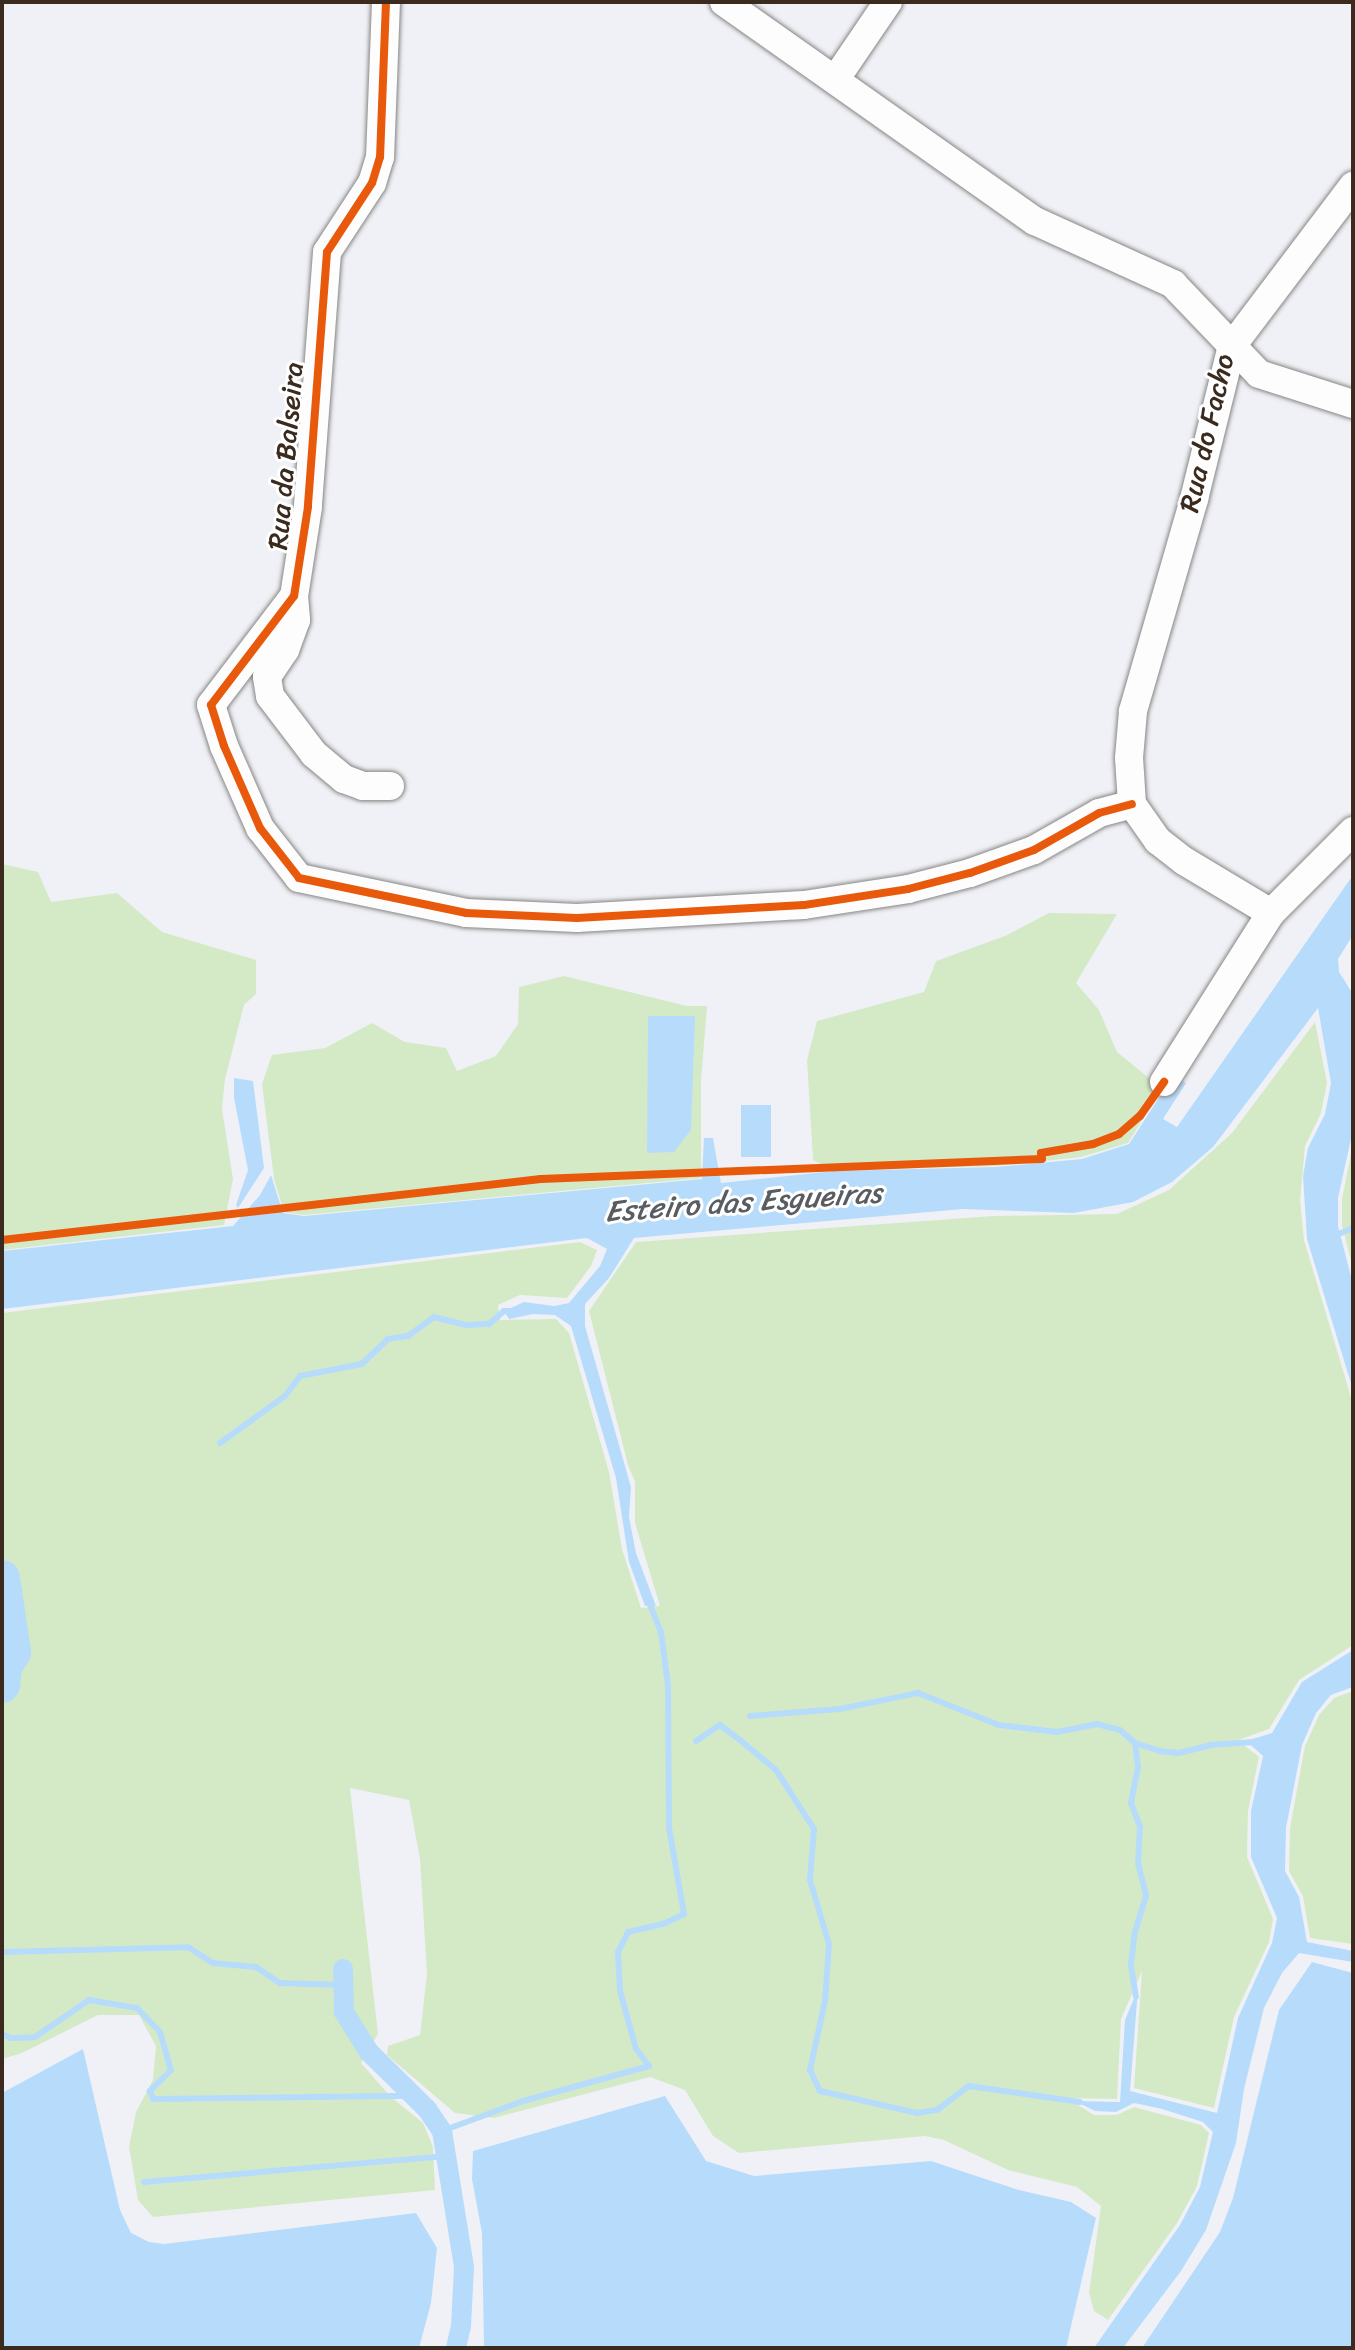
<!DOCTYPE html>
<style>
body{margin:0}
#map{position:relative;width:1355px;height:2350px;overflow:hidden;background:#f0f1f6;font-family:Sriracha,sans-serif}
div>[style]{position:absolute}
.green>*{inset:0;background:#d4eac7}
.water>*{inset:0;background:#b7dcfb;transform-origin:0 0}
.stream>*{height:6px;margin:-3px;padding:0 3px;transform-origin:3px;border-radius:3px;background:#b7dcfb}
.canal>*{height:20px;margin:-10px;padding:0 10px;transform-origin:10px;border-radius:10px;background:#b7dcfb}
.river>*{height:36px;margin:-18px;padding:0 18px;transform-origin:18px;border-radius:18px;background:#b7dcfb}
.roads{filter:drop-shadow(0 0 2px #888584) drop-shadow(0 0 2px #888584)}
.minor>*{height:28px;margin:-14px;padding:0 14px;transform-origin:14px;border-radius:14px;background:#fdfdfe}
.cycleway>*{height:8px;margin:-4px;padding:0 4px;transform-origin:4px;border-radius:4px;background:#e8590c}
span{translate:-50% -50%;white-space:nowrap;text-align:center;line-height:1.15;-webkit-text-stroke:6px #fff;paint-order:stroke}
.street-label{font-size:28px;color:#3b2a1e}
.water-label{font-size:30px;color:#595d61;font-style:italic}
.frame{position:absolute;inset:0;border:4px solid #3b2a1e;pointer-events:none}
</style>
<div id="map">
<div class="green">
<div style="clip-path:polygon(2px 864px,38px 872px,51px 902px,117px 893px,162px 932px,256px 960px,256px 994px,244px 1005px,225px 1079px,222px 1109px,233px 1179px,224px 1225px,2px 1250px)"></div>
<div style="clip-path:polygon(1049px 913px,1117px 914px,1076px 983px,1099px 1010px,1117px 1052px,1149px 1078px,1153px 1087px,1149px 1109px,1128px 1143px,1081px 1157px,996px 1166px,834px 1170px,813px 1160px,807px 1060px,817px 1021px,924px 992px,936px 961px,1005px 936px)"></div>
<div style="clip-path:polygon(564px 976px,687px 1006px,707px 1006px,701px 1081px,701px 1178px,304px 1215px,284px 1212px,274px 1179px,262px 1084px,272px 1055px,325px 1048px,372px 1023px,405px 1042px,446px 1048px,457px 1071px,496px 1056px,518px 1024px,519px 987px)"></div>
<div style="clip-path:polygon(1315px 1022px,1327px 1083px,1321px 1113px,1305px 1146px,1300px 1200px,1304px 1240px,1353px 1404px,1353px 1645px,1299px 1680px,1269px 1729px,1238px 1740px,1259px 1757px,1248px 1811px,1247px 1857px,1273px 1919px,1269px 1942px,1234px 2017px,1214px 2108px,1134px 2088px,1142px 1971px,1121px 2019px,1117px 2099px,1067px 2098px,1094px 2115px,1117px 2115px,1134px 2107px,1201px 2125px,1209px 2133px,1197px 2186px,1177px 2223px,1108px 2320px,1094px 2311px,1089px 2293px,1101px 2206px,1077px 2187px,1008px 2170px,944px 2140px,925px 2136px,739px 2153px,713px 2136px,685px 2090px,650px 2077px,494px 2118px,455px 2113px,387px 2055px,388px 2046px,420px 2035px,427px 1974px,420px 1859px,409px 1800px,350px 1788px,378px 2034px,361px 2063px,390px 2096px,423px 2123px,433px 2147px,435px 2190px,153px 2217px,138px 2200px,129px 2147px,136px 2112px,153px 2080px,156px 2046px,139px 2015px,98px 2015px,22px 2053px,2px 2059px,2px 1313px,580px 1242px,597px 1250px,591px 1266px,567px 1298px,520px 1295px,498px 1305px,500px 1320px,556px 1319px,569px 1333px,609px 1472px,622px 1549px,641px 1608px,660px 1606px,635px 1523px,635px 1482px,628px 1465px,589px 1311px,636px 1242px,993px 1216px,1117px 1214px,1169px 1190px,1232px 1133px)"></div>
<div style="clip-path:polygon(1353px 1144px,1353px 1269px,1342px 1225px,1342px 1199px)"></div>
<div style="clip-path:polygon(1353px 1691px,1353px 1944px,1310px 1938px,1303px 1896px,1289px 1871px,1290px 1828px,1305px 1746px,1319px 1715px,1334px 1698px)"></div>
</div>
<div class="water">
<div style="clip-path:polygon(1353px 875px,1353px 935px,1338px 959px,1339px 972px,1353px 994px,1353px 1130px,1338px 1198px,1338px 1226px,1353px 1284px,1353px 1390px,1307px 1239px,1303px 1176px,1308px 1148px,1325px 1114px,1331px 1083px,1318px 1008px,1213px 1147px,1172px 1182px,1133px 1202px,1074px 1213px,963px 1209px,634px 1238px,609px 1278px,585px 1304px,585px 1326px,631px 1487px,629px 1517px,636px 1553px,656px 1606px,645px 1606px,629px 1562px,616px 1478px,571px 1326px,555px 1315px,533px 1314px,509px 1319px,504px 1311px,524px 1302px,554px 1306px,569px 1303px,600px 1266px,607px 1249px,587px 1238px,2px 1309px,2px 1251px,233px 1226px,260px 1195px,271px 1175px,283px 1213px,304px 1216px,702px 1179px,704px 1138px,713px 1138px,721px 1183px,834px 1171px,996px 1167px,1082px 1159px,1129px 1144px,1173px 1076px,1186px 1083px,1163px 1119px,1177px 1127px)"></div>
<div style="clip-path:polygon(648px 1016px,695px 1016px,691px 1130px,674px 1152px,647px 1153px)"></div>
<div style="clip-path:polygon(234px 1078px,253px 1081px,264px 1168px,238px 1208px,236px 1205px,248px 1170px,234px 1098px)"></div>
<div style="left:741px;top:1105px;width:30px;height:52px"></div>
<div style="clip-path:polygon(1353px 1650px,1353px 1687px,1331px 1695px,1316px 1713px,1302px 1745px,1286px 1828px,1285px 1871px,1299px 1897px,1307px 1942px,1353px 1951px,1353px 1962px,1299px 1953px,1282px 1973px,1264px 2008px,1244px 2089px,1236px 2143px,1206px 2230px,1181px 2271px,1123px 2348px,1094px 2348px,1180px 2225px,1200px 2187px,1213px 2132px,1203px 2122px,1162px 2109px,1134px 2103px,1116px 2112px,1095px 2111px,1075px 2101px,1120px 2102px,1125px 2020px,1138px 1989px,1130px 2091px,1217px 2113px,1238px 2018px,1272px 1943px,1277px 1918px,1251px 1857px,1251px 1811px,1263px 1756px,1246px 1741px,1272px 1733px,1302px 1682px)"></div>
<div style="clip-path:polygon(1312px 1962px,1353px 1973px,1353px 2348px,1142px 2348px,1220px 2232px,1233px 2198px,1279px 2010px)"></div>
<div style="clip-path:polygon(83px 2049px,120px 2210px,131px 2233px,149px 2242px,164px 2244px,416px 2213px,437px 2248px,431px 2303px,419px 2348px,2px 2348px,2px 2093px)"></div>
<div style="clip-path:polygon(665px 2096px,706px 2161px,754px 2176px,931px 2161px,1019px 2190px,1071px 2202px,1096px 2218px,1066px 2348px,484px 2348px,482px 2233px,472px 2179px,473px 2151px)"></div>
</div>
<div class="stream">
<div style="left:1334px;top:1236px;width:21px;rotate:-23deg"></div>
<div style="left:220px;top:1443px;width:80px;rotate:-35.9deg"></div>
<div style="left:285px;top:1396px;width:25px;rotate:-53deg"></div>
<div style="left:300px;top:1376px;width:63px;rotate:-11deg"></div>
<div style="left:362px;top:1364px;width:36px;rotate:-44deg"></div>
<div style="left:388px;top:1339px;width:20px;rotate:-9deg"></div>
<div style="left:408px;top:1336px;width:32px;rotate:-36deg"></div>
<div style="left:434px;top:1317px;width:34px;rotate:14deg"></div>
<div style="left:467px;top:1325px;width:22px;rotate:-3deg"></div>
<div style="left:489px;top:1324px;width:20px;rotate:-41deg"></div>
<div style="left:504px;top:1311px;width:7px"></div>
<div style="left:750px;top:1716px;width:90px;rotate:-4.4deg"></div>
<div style="left:840px;top:1709px;width:80px;rotate:-11.6deg"></div>
<div style="left:918px;top:1693px;width:87px;rotate:21.6deg"></div>
<div style="left:999px;top:1725px;width:58px;rotate:6.9deg"></div>
<div style="left:1057px;top:1732px;width:41px;rotate:-11.3deg"></div>
<div style="left:1097px;top:1724px;width:24px;rotate:15deg"></div>
<div style="left:1120px;top:1730px;width:20px;rotate:41deg"></div>
<div style="left:1135px;top:1743px;width:25px;rotate:18deg"></div>
<div style="left:1159px;top:1751px;width:20px;rotate:6deg"></div>
<div style="left:1179px;top:1753px;width:32px;rotate:-14deg"></div>
<div style="left:1210px;top:1745px;width:43px;rotate:-4deg"></div>
<div style="left:696px;top:1741px;width:29px;rotate:-34deg"></div>
<div style="left:720px;top:1725px;width:25px;rotate:37deg"></div>
<div style="left:740px;top:1740px;width:47px;rotate:39.8deg"></div>
<div style="left:776px;top:1770px;width:70px;rotate:57.2deg"></div>
<div style="left:814px;top:1829px;width:51px;rotate:94.5deg"></div>
<div style="left:810px;top:1880px;width:67px;rotate:73.5deg"></div>
<div style="left:829px;top:1944px;width:57px;rotate:94deg"></div>
<div style="left:825px;top:2001px;width:71px;rotate:102.3deg"></div>
<div style="left:810px;top:2070px;width:23px;rotate:65deg"></div>
<div style="left:820px;top:2091px;width:99px;rotate:12.8deg"></div>
<div style="left:917px;top:2113px;width:20px;rotate:-9deg"></div>
<div style="left:937px;top:2110px;width:40px;rotate:-37deg"></div>
<div style="left:969px;top:2086px;width:112px;rotate:8.2deg"></div>
<div style="left:1135px;top:1743px;width:24px;rotate:83deg"></div>
<div style="left:1138px;top:1767px;width:37px;rotate:101deg"></div>
<div style="left:1131px;top:1803px;width:25px;rotate:69deg"></div>
<div style="left:1140px;top:1826px;width:37px;rotate:93deg"></div>
<div style="left:1138px;top:1863px;width:34px;rotate:76deg"></div>
<div style="left:1146px;top:1896px;width:37px;rotate:107deg"></div>
<div style="left:1135px;top:1931px;width:35px;rotate:97deg"></div>
<div style="left:1131px;top:1966px;width:31px;rotate:81deg"></div>
<div style="left:2px;top:1952px;width:186px;rotate:-1.5deg"></div>
<div style="left:188px;top:1947px;width:30px;rotate:33deg"></div>
<div style="left:213px;top:1963px;width:43px;rotate:5.3deg"></div>
<div style="left:256px;top:1967px;width:29px;rotate:34deg"></div>
<div style="left:280px;top:1983px;width:63px;rotate:1.8deg"></div>
<div style="left:2px;top:2034px;width:10px;rotate:24deg"></div>
<div style="left:11px;top:2038px;width:24px;rotate:-2deg"></div>
<div style="left:35px;top:2037px;width:65px;rotate:-34.4deg"></div>
<div style="left:89px;top:2000px;width:49px;rotate:9.5deg"></div>
<div style="left:137px;top:2008px;width:33px;rotate:46deg"></div>
<div style="left:160px;top:2032px;width:40px;rotate:74deg"></div>
<div style="left:171px;top:2070px;width:30px;rotate:135deg"></div>
<div style="left:150px;top:2091px;width:9px;rotate:69deg"></div>
<div style="left:153px;top:2099px;width:260px;rotate:-0.7deg"></div>
<div style="left:442px;top:2131px;width:86px;rotate:-20.3deg"></div>
<div style="left:523px;top:2101px;width:131px;rotate:-15.5deg"></div>
<div style="left:649px;top:2066px;width:21px;rotate:-127deg"></div>
<div style="left:636px;top:2049px;width:60px;rotate:-105.4deg"></div>
<div style="left:620px;top:1991px;width:39px;rotate:-93deg"></div>
<div style="left:618px;top:1952px;width:22px;rotate:-63deg"></div>
<div style="left:628px;top:1932px;width:36px;rotate:-13deg"></div>
<div style="left:663px;top:1924px;width:23px;rotate:-25deg"></div>
<div style="left:684px;top:1914px;width:87px;rotate:-99.9deg"></div>
<div style="left:669px;top:1828px;width:142px;rotate:-90.4deg"></div>
<div style="left:668px;top:1686px;width:54px;rotate:-97.4deg"></div>
<div style="left:661px;top:1632px;width:32px;rotate:-112deg"></div>
<div style="left:144px;top:2182px;width:303px;rotate:-4.9deg"></div>
</div>
<div class="canal">
<div style="left:343px;top:1969px;width:43px;rotate:88.7deg"></div>
<div style="left:344px;top:2012px;width:47px;rotate:58deg"></div>
<div style="left:369px;top:2052px;width:81px;rotate:44.5deg"></div>
<div style="left:427px;top:2109px;width:27px;rotate:56deg"></div>
<div style="left:442px;top:2131px;width:138px;rotate:80.8deg"></div>
<div style="left:464px;top:2267px;width:59px;rotate:92.9deg"></div>
<div style="left:461px;top:2326px;width:23px;rotate:103deg"></div>
</div>
<div class="river">
<div style="left:2px;top:1578px;width:75px;rotate:81.5deg"></div>
<div style="left:13px;top:1652px;width:17px;rotate:121deg"></div>
<div style="left:4px;top:1667px;width:18px;rotate:96deg"></div>
</div>
<div class="roads">
<div class="minor">
<div style="left:386px;top:2px;width:155px;rotate:92.2deg"></div>
<div style="left:380px;top:157px;width:27px;rotate:107deg"></div>
<div style="left:372px;top:183px;width:82px;rotate:123.1deg"></div>
<div style="left:327px;top:252px;width:256px;rotate:94.3deg"></div>
<div style="left:308px;top:507px;width:90px;rotate:98.9deg"></div>
<div style="left:294px;top:596px;width:137px;rotate:127.3deg"></div>
<div style="left:211px;top:705px;width:43px;rotate:72.4deg"></div>
<div style="left:224px;top:746px;width:90px;rotate:66.3deg"></div>
<div style="left:260px;top:828px;width:63px;rotate:52deg"></div>
<div style="left:299px;top:878px;width:171px;rotate:11.8deg"></div>
<div style="left:466px;top:913px;width:111px;rotate:2.6deg"></div>
<div style="left:577px;top:918px;width:227px;rotate:-3.3deg"></div>
<div style="left:804px;top:905px;width:105px;rotate:-8.7deg"></div>
<div style="left:908px;top:889px;width:64px;rotate:-14.5deg"></div>
<div style="left:970px;top:873px;width:68px;rotate:-19.8deg"></div>
<div style="left:1034px;top:850px;width:75px;rotate:-29.6deg"></div>
<div style="left:1099px;top:813px;width:34px;rotate:-15deg"></div>
<div style="left:724px;top:2px;width:380px;rotate:35.2deg"></div>
<div style="left:1035px;top:221px;width:152px;rotate:24.5deg"></div>
<div style="left:1173px;top:284px;width:124px;rotate:46.3deg"></div>
<div style="left:1259px;top:374px;width:99px;rotate:17.7deg"></div>
<div style="left:835px;top:80px;width:94px;rotate:-55.8deg"></div>
<div style="left:294px;top:596px;width:24px;rotate:85deg"></div>
<div style="left:296px;top:620px;width:32px;rotate:110deg"></div>
<div style="left:285px;top:650px;width:32px;rotate:124deg"></div>
<div style="left:267px;top:677px;width:19px;rotate:81deg"></div>
<div style="left:270px;top:696px;width:73px;rotate:52.8deg"></div>
<div style="left:314px;top:754px;width:39px;rotate:40deg"></div>
<div style="left:344px;top:779px;width:20px;rotate:20deg"></div>
<div style="left:363px;top:786px;width:27px"></div>
<div style="left:1271px;top:913px;width:101px;rotate:-149.1deg"></div>
<div style="left:1184px;top:861px;width:33px;rotate:-142deg"></div>
<div style="left:1158px;top:841px;width:45px;rotate:-125.1deg"></div>
<div style="left:1132px;top:804px;width:46px;rotate:-93.7deg"></div>
<div style="left:1129px;top:758px;width:47px;rotate:-85.1deg"></div>
<div style="left:1133px;top:711px;width:221px;rotate:-73.9deg"></div>
<div style="left:1194px;top:499px;width:158px;rotate:-76.1deg"></div>
<div style="left:1232px;top:346px;width:201px;rotate:-52.9deg"></div>
<div style="left:1164px;top:1082px;width:200px;rotate:-57.7deg"></div>
<div style="left:1271px;top:913px;width:116px;rotate:-45deg"></div>
</div>
</div>
<div class="cycleway">
<div style="left:386px;top:2px;width:155px;rotate:92.2deg"></div>
<div style="left:380px;top:157px;width:27px;rotate:107deg"></div>
<div style="left:372px;top:183px;width:82px;rotate:123.1deg"></div>
<div style="left:327px;top:252px;width:256px;rotate:94.3deg"></div>
<div style="left:308px;top:507px;width:90px;rotate:98.9deg"></div>
<div style="left:294px;top:596px;width:137px;rotate:127.3deg"></div>
<div style="left:211px;top:705px;width:43px;rotate:72.4deg"></div>
<div style="left:224px;top:746px;width:90px;rotate:66.3deg"></div>
<div style="left:260px;top:828px;width:63px;rotate:52deg"></div>
<div style="left:299px;top:878px;width:171px;rotate:11.8deg"></div>
<div style="left:466px;top:913px;width:111px;rotate:2.6deg"></div>
<div style="left:577px;top:918px;width:227px;rotate:-3.3deg"></div>
<div style="left:804px;top:905px;width:105px;rotate:-8.7deg"></div>
<div style="left:908px;top:889px;width:64px;rotate:-14.5deg"></div>
<div style="left:970px;top:873px;width:68px;rotate:-19.8deg"></div>
<div style="left:1034px;top:850px;width:75px;rotate:-29.6deg"></div>
<div style="left:1099px;top:813px;width:34px;rotate:-15deg"></div>
<div style="left:2px;top:1240px;width:542px;rotate:-6.46deg"></div>
<div style="left:541px;top:1179px;width:501px;rotate:-2.29deg"></div>
<div style="left:1042px;top:1159px;width:6px;rotate:-99deg"></div>
<div style="left:1041px;top:1153px;width:53px;rotate:-9.8deg"></div>
<div style="left:1093px;top:1144px;width:28px;rotate:-21deg"></div>
<div style="left:1119px;top:1134px;width:28px;rotate:-41deg"></div>
<div style="left:1140px;top:1116px;width:42px;rotate:-54.8deg"></div>
</div>
<div class="street-label">
<span style="left:1207px;top:433px;rotate:-77deg">Rua do Facho</span>
<span style="left:286px;top:456px;rotate:-85deg">Rua da Balseira</span>
</div>
<div class="water-label">
<span style="left:743px;top:1202px;rotate:-4deg">Esteiro das Esgueiras</span>
</div>
<div class="frame"></div>
</div>
